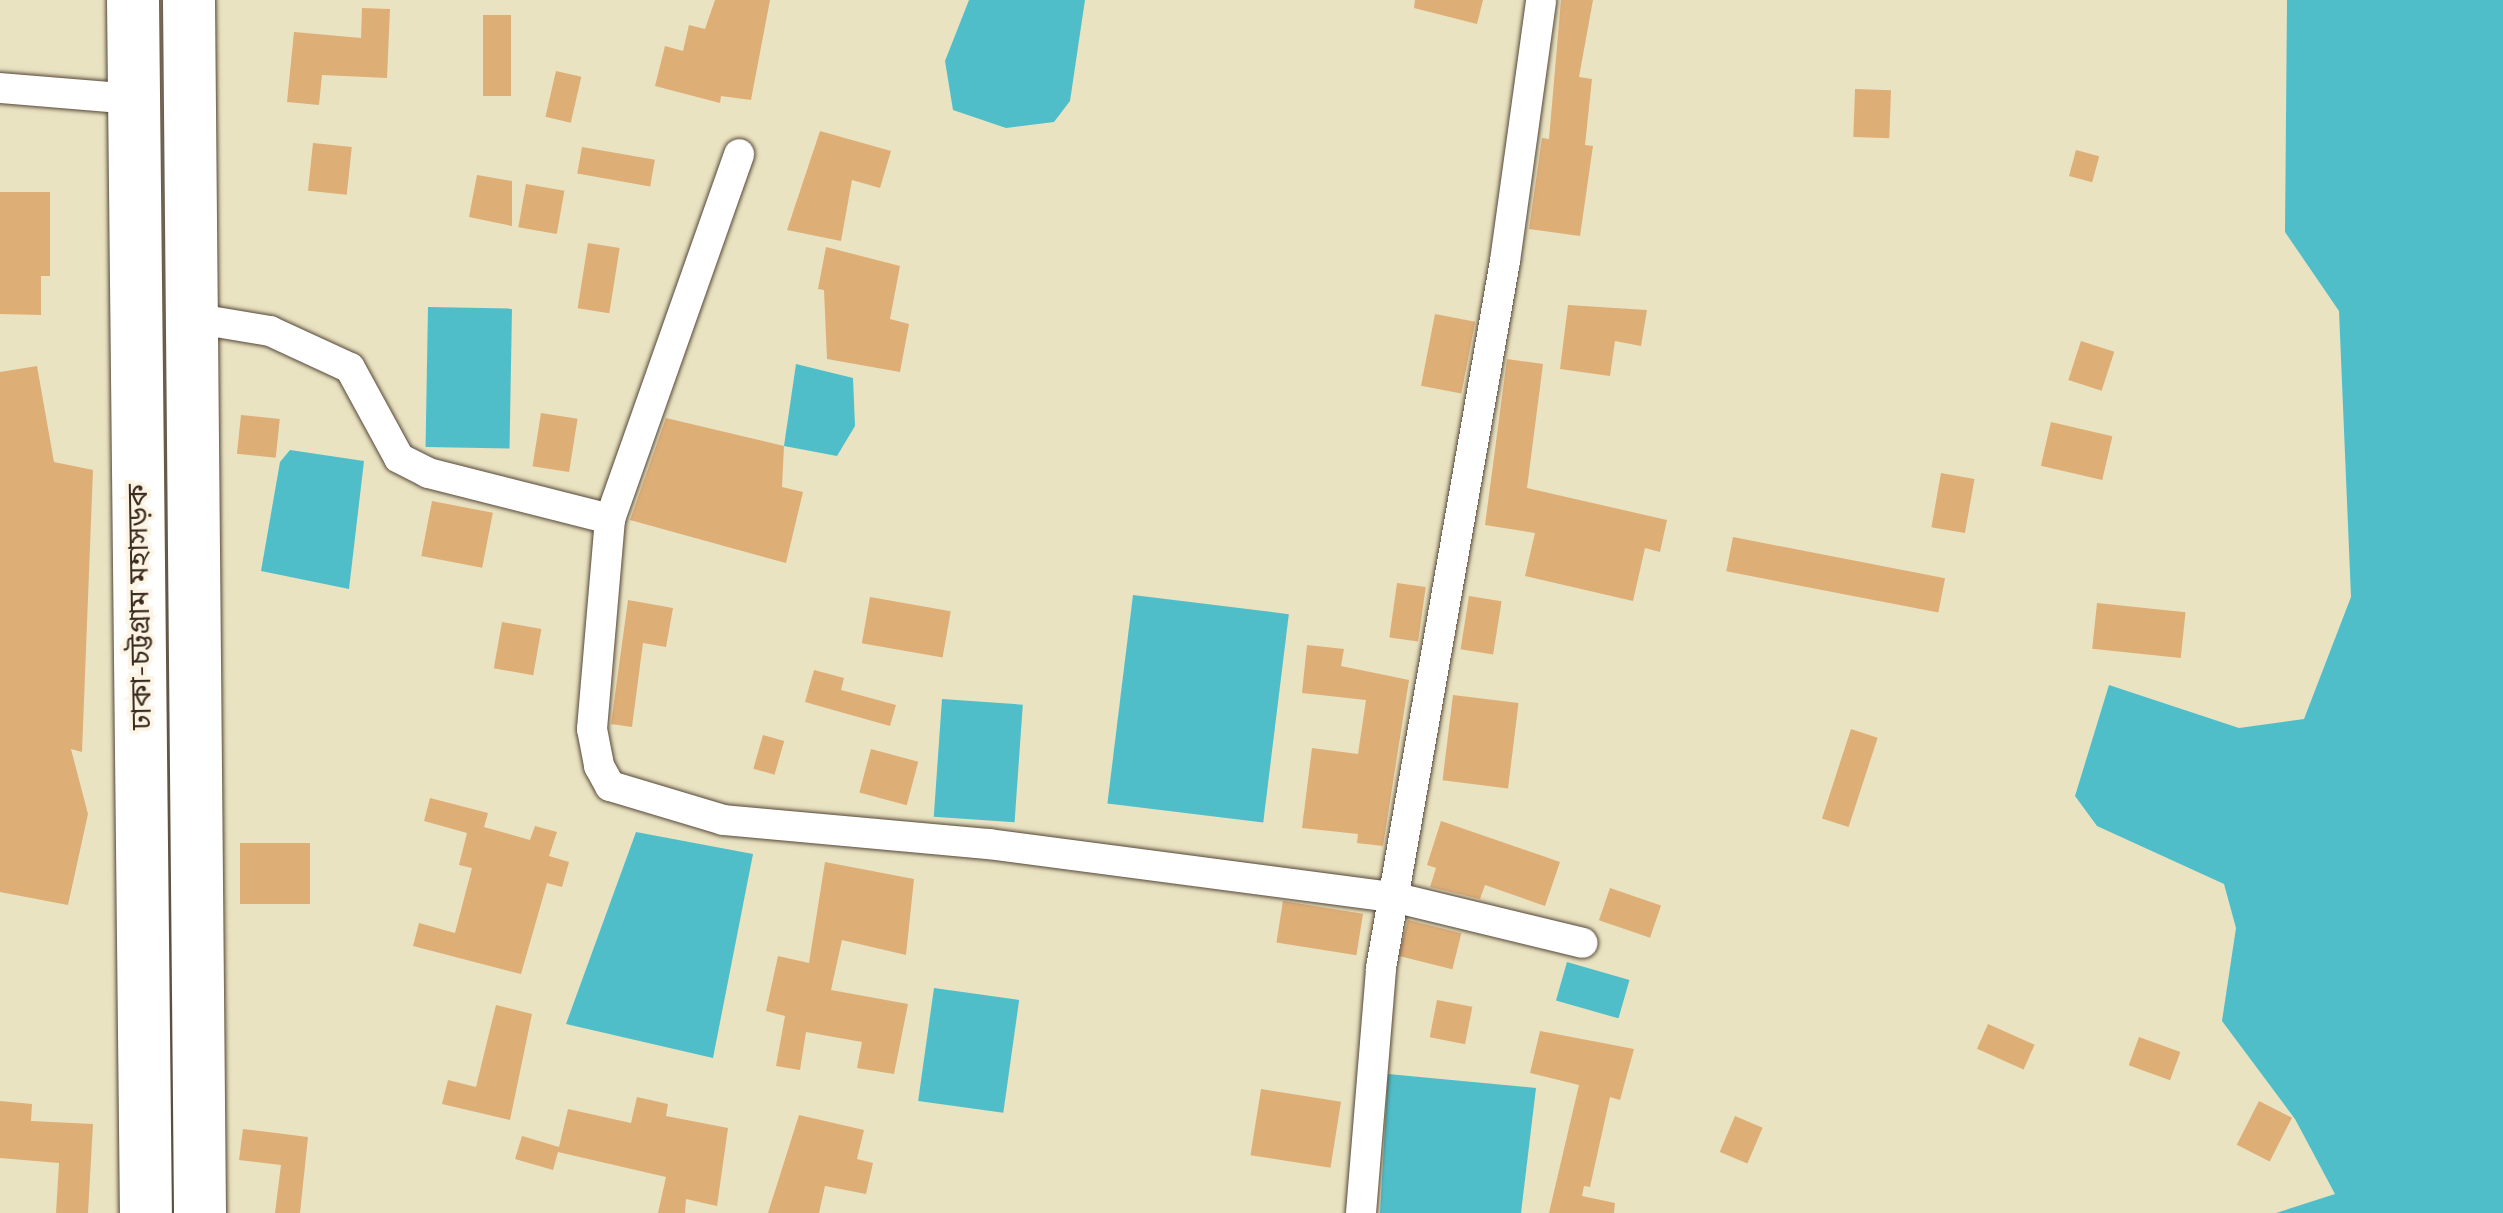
<!DOCTYPE html>
<meta charset="utf-8">
<style>
body{margin:0}
#map{position:relative;width:2503px;height:1213px;overflow:hidden;background:#eae3c2;font-family:Delius,"Noto Sans Bengali",sans-serif}
div>[style]{position:absolute}
.water>*{inset:0;background:#50bec9;transform-origin:0 0}
.building>*{inset:0;background:#deae77;transform-origin:0 0}
.roads{filter:drop-shadow(0 0 2px #554637) drop-shadow(0 0 2px #554637)}
.minor>*{height:30px;margin:-15px;padding:0 15px;transform-origin:15px;border-radius:15px;background:#fff}
.trunk>*{height:52px;margin:-26px;padding:0 26px;transform-origin:26px;border-radius:26px;background:#fff}
span{translate:-50% -50%;white-space:nowrap;text-align:center;line-height:1.15;-webkit-text-stroke:8px #fcf5e5;paint-order:stroke}
.street-label{font-size:28px;color:#3b2a1e}
</style>
<div id="map">
<div class="water">
<div style="clip-path:polygon(969px 0,1085px 0,1070px 101px,1054px 122px,1006px 128px,953px 110px,945px 61px)"></div>
<div style="clip-path:polygon(2287px 0,2503px 0,2503px 1213px,2276px 1213px,2335px 1194px,2295px 1119px,2222px 1021px,2236px 928px,2224px 884px,2097px 826px,2075px 796px,2109px 685px,2239px 728px,2304px 719px,2351px 597px,2339px 311px,2285px 232px)"></div>
<div style="left:428px;top:307px;width:84px;height:140px;rotate:1deg"></div>
<div style="clip-path:polygon(796px 364px,853px 378px,855px 426px,837px 456px,784px 446px)"></div>
<div style="clip-path:polygon(290px 450px,364px 461px,349px 589px,261px 571px,280px 462px)"></div>
<div style="left:1133px;top:595px;width:157px;height:210px;rotate:7deg"></div>
<div style="left:942px;top:699px;width:81px;height:118px;rotate:4deg"></div>
<div style="clip-path:polygon(636px 832px,753px 854px,713px 1058px,566px 1024px)"></div>
<div style="left:1567px;top:962px;width:65px;height:40px;rotate:16deg"></div>
<div style="left:934px;top:988px;width:86px;height:114px;rotate:8deg"></div>
<div style="clip-path:polygon(1388px 1074px,1536px 1088px,1521px 1213px,1380px 1213px)"></div>
</div>
<div class="building">
<div style="clip-path:polygon(715px 0,770px 0,751px 100px,721px 96px,720px 103px,655px 86px,665px 46px,683px 51px,689px 25px,705px 29px)"></div>
<div style="clip-path:polygon(1415px 0,1483px 0,1477px 24px,1414px 8px)"></div>
<div style="clip-path:polygon(1561px 0,1593px 0,1579px 77px,1592px 79px,1585px 145px,1593px 146px,1580px 236px,1529px 229px,1542px 138px,1549px 139px)"></div>
<div style="clip-path:polygon(362px 8px,390px 9px,387px 78px,322px 75px,319px 105px,287px 102px,294px 32px,361px 38px)"></div>
<div style="left:483px;top:15px;width:28px;height:81px"></div>
<div style="left:556px;top:71px;width:26px;height:47px;rotate:13deg"></div>
<div style="left:1855px;top:89px;width:36px;height:48px;rotate:2deg"></div>
<div style="clip-path:polygon(820px 131px,891px 151px,880px 188px,852px 180px,841px 241px,787px 230px)"></div>
<div style="left:313px;top:143px;width:39px;height:48px;rotate:6deg"></div>
<div style="left:582px;top:147px;width:74px;height:27px;rotate:10deg"></div>
<div style="left:2076px;top:150px;width:24px;height:27px;rotate:15deg"></div>
<div style="clip-path:polygon(477px 175px,512px 181px,512px 226px,469px 217px)"></div>
<div style="left:526px;top:184px;width:39px;height:44px;rotate:10deg"></div>
<div style="clip-path:polygon(0 192px,50px 192px,50px 276px,41px 276px,41px 315px,0 314px)"></div>
<div style="left:588px;top:243px;width:32px;height:66px;rotate:9deg"></div>
<div style="clip-path:polygon(826px 247px,900px 266px,890px 319px,909px 324px,900px 372px,827px 359px,824px 290px,818px 289px)"></div>
<div style="clip-path:polygon(1568px 305px,1647px 310px,1641px 346px,1615px 341px,1610px 376px,1560px 369px)"></div>
<div style="left:1435px;top:314px;width:41px;height:73px;rotate:11deg"></div>
<div style="left:2081px;top:341px;width:35px;height:41px;rotate:18deg"></div>
<div style="clip-path:polygon(1507px 359px,1543px 364px,1527px 488px,1667px 520px,1660px 552px,1645px 548px,1633px 601px,1525px 576px,1535px 533px,1485px 525px)"></div>
<div style="clip-path:polygon(37px 366px,54px 462px,93px 470px,82px 752px,71px 749px,88px 814px,68px 905px,0 892px,0 372px)"></div>
<div style="left:541px;top:413px;width:37px;height:54px;rotate:9deg"></div>
<div style="left:241px;top:415px;width:39px;height:39px;rotate:6deg"></div>
<div style="clip-path:polygon(666px 418px,784px 446px,782px 487px,803px 492px,786px 563px,630px 520px)"></div>
<div style="left:2051px;top:422px;width:63px;height:45px;rotate:13deg"></div>
<div style="left:1941px;top:473px;width:34px;height:55px;rotate:10deg"></div>
<div style="left:432px;top:501px;width:62px;height:56px;rotate:11deg"></div>
<div style="left:1733px;top:537px;width:216px;height:35px;rotate:11deg"></div>
<div style="left:1397px;top:583px;width:29px;height:55px;rotate:8deg"></div>
<div style="left:1469px;top:596px;width:33px;height:54px;rotate:9deg"></div>
<div style="left:870px;top:597px;width:82px;height:47px;rotate:10deg"></div>
<div style="clip-path:polygon(628px 600px,673px 608px,666px 647px,643px 643px,632px 727px,611px 724px)"></div>
<div style="left:2097px;top:603px;width:89px;height:46px;rotate:6deg"></div>
<div style="left:502px;top:622px;width:40px;height:47px;rotate:10deg"></div>
<div style="clip-path:polygon(1307px 645px,1344px 649px,1341px 666px,1409px 680px,1383px 846px,1357px 843px,1358px 834px,1302px 828px,1312px 748px,1358px 754px,1366px 700px,1302px 693px)"></div>
<div style="clip-path:polygon(814px 670px,844px 678px,841px 690px,896px 705px,890px 726px,805px 702px)"></div>
<div style="left:1453px;top:695px;width:66px;height:86px;rotate:7deg"></div>
<div style="left:1851px;top:729px;width:28px;height:94px;rotate:18deg"></div>
<div style="left:763px;top:735px;width:22px;height:35px;rotate:16deg"></div>
<div style="left:871px;top:749px;width:49px;height:45px;rotate:15deg"></div>
<div style="clip-path:polygon(430px 798px,488px 813px,484px 827px,530px 840px,535px 826px,557px 832px,549px 856px,569px 862px,562px 887px,547px 883px,521px 974px,413px 946px,419px 923px,455px 933px,472px 868px,459px 865px,467px 833px,424px 821px)"></div>
<div style="clip-path:polygon(1441px 821px,1560px 862px,1545px 906px,1485px 885px,1480px 899px,1430px 887px,1436px 868px,1427px 865px)"></div>
<div style="left:240px;top:843px;width:70px;height:61px"></div>
<div style="clip-path:polygon(825px 862px,914px 879px,906px 955px,842px 940px,831px 990px,908px 1004px,894px 1074px,857px 1068px,862px 1042px,806px 1032px,800px 1070px,776px 1066px,785px 1016px,766px 1011px,778px 956px,809px 963px)"></div>
<div style="left:1610px;top:888px;width:54px;height:34px;rotate:19deg"></div>
<div style="left:1283px;top:901px;width:81px;height:42px;rotate:9deg"></div>
<div style="left:1408px;top:920px;width:55px;height:37px;rotate:14deg"></div>
<div style="left:1437px;top:1000px;width:36px;height:38px;rotate:11deg"></div>
<div style="clip-path:polygon(496px 1005px,532px 1014px,510px 1120px,442px 1104px,448px 1080px,476px 1087px)"></div>
<div style="left:1988px;top:1024px;width:51px;height:27px;rotate:24deg"></div>
<div style="clip-path:polygon(1540px 1031px,1634px 1049px,1620px 1100px,1610px 1097px,1590px 1187px,1584px 1186px,1582px 1196px,1615px 1203px,1614px 1213px,1549px 1213px,1579px 1085px,1530px 1073px)"></div>
<div style="left:2139px;top:1037px;width:44px;height:30px;rotate:20deg"></div>
<div style="left:1261px;top:1089px;width:81px;height:67px;rotate:9deg"></div>
<div style="clip-path:polygon(637px 1097px,668px 1104px,666px 1116px,728px 1128px,717px 1206px,686px 1199px,685px 1213px,658px 1213px,666px 1177px,558px 1152px,553px 1170px,515px 1159px,522px 1136px,559px 1147px,568px 1109px,631px 1123px)"></div>
<div style="clip-path:polygon(0 1101px,32px 1104px,31px 1121px,93px 1124px,88px 1213px,56px 1213px,59px 1163px,0 1158px)"></div>
<div style="left:2259px;top:1101px;width:37px;height:49px;rotate:27deg"></div>
<div style="clip-path:polygon(799px 1115px,864px 1130px,857px 1159px,873px 1163px,866px 1194px,825px 1186px,819px 1213px,768px 1213px)"></div>
<div style="left:1735px;top:1116px;width:30px;height:39px;rotate:23deg"></div>
<div style="clip-path:polygon(243px 1129px,308px 1137px,300px 1213px,275px 1213px,281px 1165px,239px 1160px)"></div>
</div>
<div class="roads">
<div class="minor">
<div style="left:0;top:88px;width:134px;rotate:4.7deg"></div>
<div style="left:192px;top:318px;width:79px;rotate:9.5deg"></div>
<div style="left:270px;top:331px;width:88px;rotate:24.8deg"></div>
<div style="left:350px;top:368px;width:102px;rotate:61.4deg"></div>
<div style="left:399px;top:458px;width:33px;rotate:27deg"></div>
<div style="left:428px;top:473px;width:188px;rotate:14.2deg"></div>
<div style="left:610px;top:519px;width:211px;rotate:94.9deg"></div>
<div style="left:592px;top:729px;width:38px;rotate:79deg"></div>
<div style="left:599px;top:766px;width:23px;rotate:61deg"></div>
<div style="left:610px;top:786px;width:118px;rotate:16.7deg"></div>
<div style="left:723px;top:820px;width:267px;rotate:5.2deg"></div>
<div style="left:989px;top:844px;width:407px;rotate:7.5deg"></div>
<div style="left:1393px;top:897px;width:195px;rotate:13.6deg"></div>
<div style="left:610px;top:519px;width:387px;rotate:-70.5deg"></div>
<div style="left:1361px;top:1213px;width:246px;rotate:-85.3deg"></div>
<div style="left:1381px;top:968px;width:718px;rotate:-80.05deg"></div>
<div style="left:1505px;top:261px;width:263px;rotate:-82.1deg"></div>
</div>
<div class="trunk">
<div style="left:133px;top:0;width:1213px;rotate:89.39deg"></div>
<div style="left:189px;top:0;width:1213px;rotate:89.48deg"></div>
</div>
</div>
<div class="street-label">
<span style="left:139px;top:607px;rotate:-91deg">ঢাকা-চট্টগ্রাম মহাসড়ক</span>
</div>
</div>
